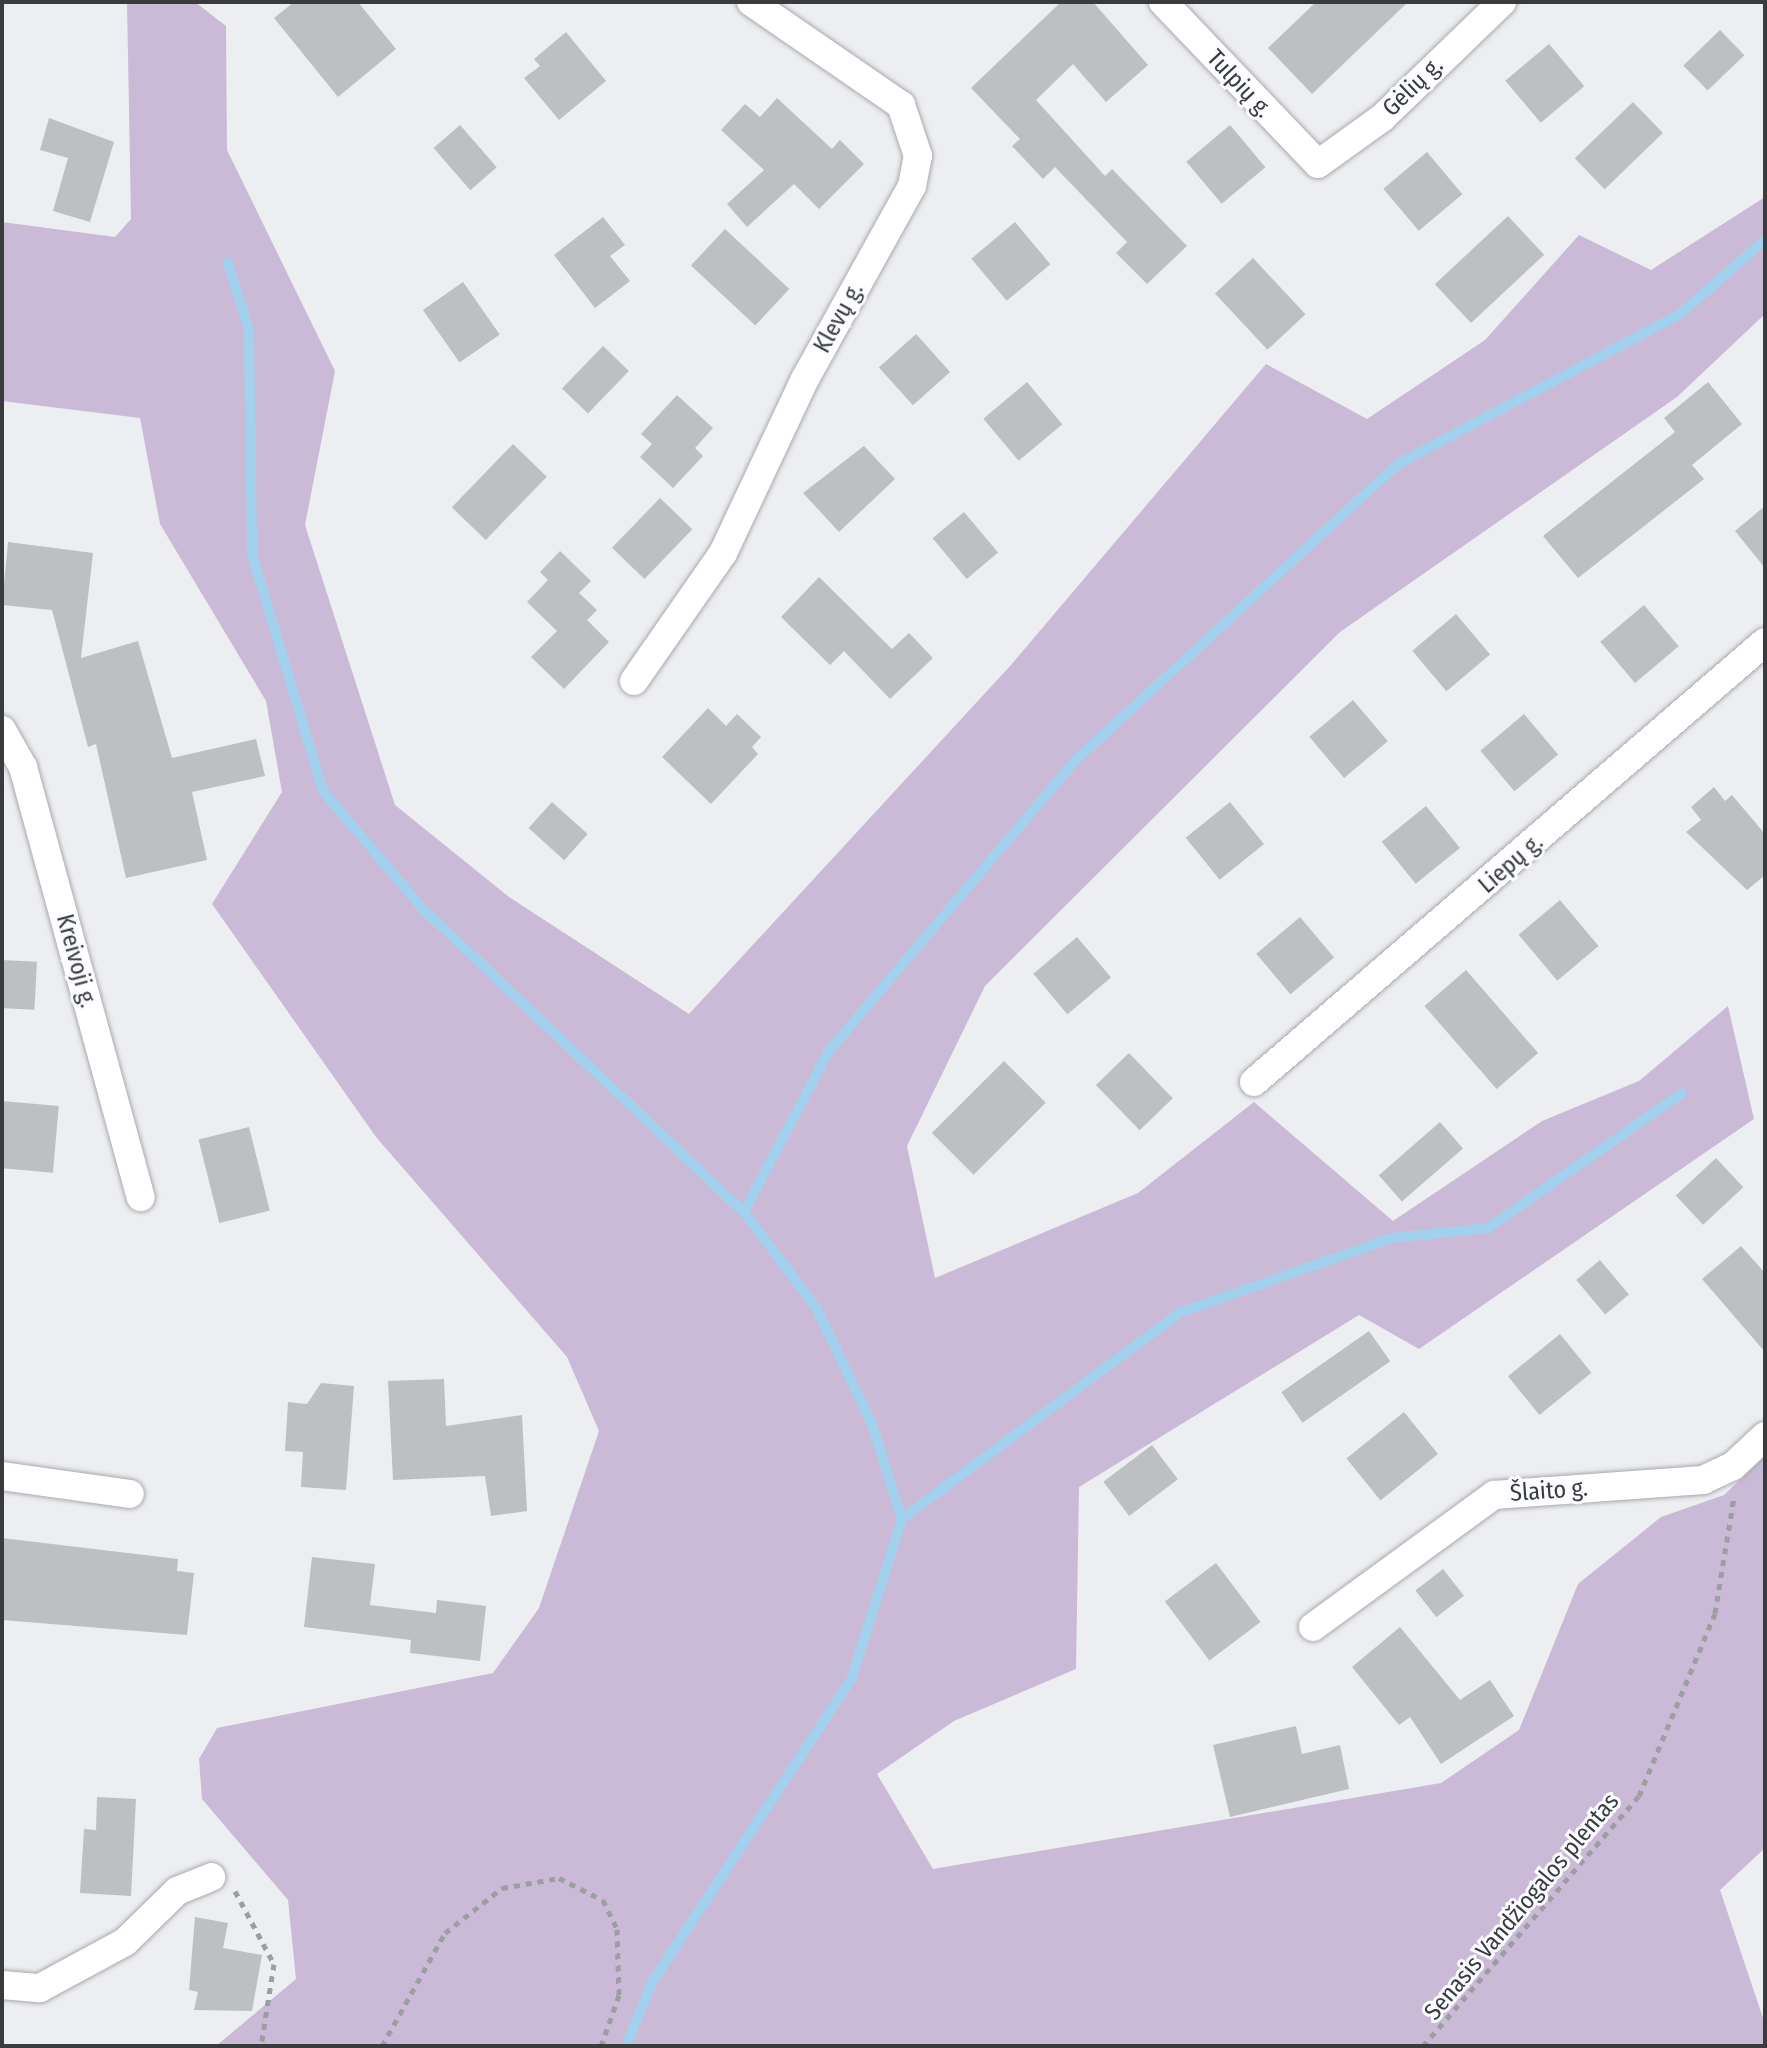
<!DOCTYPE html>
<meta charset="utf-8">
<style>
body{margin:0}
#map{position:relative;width:1767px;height:2048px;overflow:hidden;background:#edeef2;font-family:"Fira Sans Condensed",sans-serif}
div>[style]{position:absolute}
.green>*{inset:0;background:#cabad7}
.stream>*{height:10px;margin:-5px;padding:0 5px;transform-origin:5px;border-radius:5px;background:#a2d1ee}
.building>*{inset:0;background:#bdbfc2;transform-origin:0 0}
.path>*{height:5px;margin-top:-2.5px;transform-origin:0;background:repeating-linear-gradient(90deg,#9d9ea1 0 6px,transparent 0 12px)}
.roads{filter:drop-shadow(0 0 2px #a9aaad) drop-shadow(0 0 2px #a9aaad)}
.minor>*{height:28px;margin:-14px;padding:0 14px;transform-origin:14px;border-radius:14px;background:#fff}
span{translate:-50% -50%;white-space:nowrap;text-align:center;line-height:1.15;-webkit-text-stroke:6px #fbfcff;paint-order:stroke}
.street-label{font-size:24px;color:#3a3b3c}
.frame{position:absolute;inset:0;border:4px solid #3a3b3c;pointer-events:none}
</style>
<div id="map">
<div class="green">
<div style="clip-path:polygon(127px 2px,195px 2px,226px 26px,227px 150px,335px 371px,305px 525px,395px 805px,509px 897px,689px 1014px,1011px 665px,1266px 364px,1367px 419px,1485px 340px,1579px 235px,1651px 270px,1765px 197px,1765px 314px,1677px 397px,1340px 632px,985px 986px,907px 1146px,935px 1278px,1138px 1193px,1254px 1102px,1393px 1221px,1542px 1121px,1639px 1081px,1728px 1006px,1754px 1119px,1419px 1349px,1359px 1315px,1079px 1487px,1076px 1669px,954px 1721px,877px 1774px,933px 1869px,1441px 1783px,1519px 1730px,1578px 1584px,1661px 1517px,1724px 1495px,1765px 1456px,1765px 1848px,1720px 1890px,1765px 2024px,1765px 2046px,216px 2046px,296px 1979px,288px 1900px,202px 1799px,199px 1759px,217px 1728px,493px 1673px,539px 1608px,599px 1431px,567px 1357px,376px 1137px,212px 904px,282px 792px,266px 701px,160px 524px,140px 418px,2px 401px,2px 222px,115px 237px,131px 219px)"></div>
</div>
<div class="stream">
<div style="left:228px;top:263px;width:70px;rotate:72.6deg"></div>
<div style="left:249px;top:330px;width:224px;rotate:89.2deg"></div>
<div style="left:252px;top:554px;width:247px;rotate:73.3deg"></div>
<div style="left:323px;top:791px;width:152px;rotate:49.8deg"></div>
<div style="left:421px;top:907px;width:444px;rotate:43.4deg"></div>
<div style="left:744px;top:1212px;width:121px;rotate:53deg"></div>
<div style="left:817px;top:1309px;width:127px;rotate:64.4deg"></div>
<div style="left:872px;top:1424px;width:100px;rotate:72.5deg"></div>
<div style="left:902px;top:1519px;width:167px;rotate:107.5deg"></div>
<div style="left:852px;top:1678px;width:365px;rotate:123.3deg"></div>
<div style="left:652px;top:1983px;width:68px;rotate:112.4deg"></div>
<div style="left:744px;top:1212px;width:182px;rotate:-62.2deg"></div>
<div style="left:829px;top:1051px;width:383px;rotate:-49.7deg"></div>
<div style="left:1077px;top:759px;width:436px;rotate:-42.6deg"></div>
<div style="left:1398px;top:464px;width:319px;rotate:-28deg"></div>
<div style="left:1680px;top:314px;width:113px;rotate:-41deg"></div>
<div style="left:902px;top:1519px;width:345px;rotate:-36.6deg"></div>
<div style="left:1179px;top:1313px;width:226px;rotate:-19.4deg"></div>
<div style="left:1392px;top:1238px;width:97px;rotate:-5.9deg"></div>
<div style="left:1488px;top:1228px;width:236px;rotate:-34.8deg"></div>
</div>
<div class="building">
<div style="clip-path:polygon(294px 2px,358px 2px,396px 49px,338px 97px,274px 18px)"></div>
<div style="clip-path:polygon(1061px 2px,1093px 2px,1148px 65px,1106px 102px,1073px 64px,1036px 100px,1105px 176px,1112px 169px,1187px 246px,1147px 284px,1116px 253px,1127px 242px,1055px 167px,1043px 179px,1012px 146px,1020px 139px,971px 88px)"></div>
<div style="clip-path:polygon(1316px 2px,1408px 2px,1312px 94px,1268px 48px)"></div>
<div style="left:1720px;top:30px;width:35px;height:51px;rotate:46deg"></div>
<div style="clip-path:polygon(566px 32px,606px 81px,559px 120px,524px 78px,540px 66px,534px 59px)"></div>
<div style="left:1549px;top:44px;width:55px;height:57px;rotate:50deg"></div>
<div style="clip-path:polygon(777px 98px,832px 149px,840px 140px,864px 164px,819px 209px,794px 184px,747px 227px,727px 204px,764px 170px,721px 130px,745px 104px,760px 117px)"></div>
<div style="left:1633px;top:102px;width:43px;height:81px;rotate:46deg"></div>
<div style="clip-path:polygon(49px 118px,114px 142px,90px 222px,53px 211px,68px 158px,40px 150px)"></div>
<div style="left:460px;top:125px;width:56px;height:35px;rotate:49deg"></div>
<div style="left:1230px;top:125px;width:55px;height:57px;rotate:50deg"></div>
<div style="left:1427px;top:152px;width:55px;height:57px;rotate:50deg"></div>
<div style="left:1508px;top:216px;width:53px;height:100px;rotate:47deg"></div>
<div style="clip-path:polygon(603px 217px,625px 245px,610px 256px,630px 281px,595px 308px,554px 255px)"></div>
<div style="left:1015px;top:222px;width:55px;height:57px;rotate:50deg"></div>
<div style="left:725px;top:229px;width:88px;height:50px;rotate:43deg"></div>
<div style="left:1253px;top:258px;width:77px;height:52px;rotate:47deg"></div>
<div style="left:463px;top:282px;width:64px;height:49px;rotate:55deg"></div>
<div style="left:916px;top:334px;width:51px;height:50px;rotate:48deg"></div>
<div style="left:603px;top:346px;width:36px;height:59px;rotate:44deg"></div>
<div style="left:1027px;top:382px;width:55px;height:57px;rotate:50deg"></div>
<div style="clip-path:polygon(1708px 382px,1742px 424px,1692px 465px,1704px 479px,1578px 578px,1543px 536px,1675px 432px,1664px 418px)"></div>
<div style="clip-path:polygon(677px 395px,713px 428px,695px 448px,703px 456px,673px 488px,640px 457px,652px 444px,641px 434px)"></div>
<div style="left:513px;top:444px;width:47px;height:88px;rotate:44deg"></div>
<div style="clip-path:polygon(864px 446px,895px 479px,839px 532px,803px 493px)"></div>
<div style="left:660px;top:498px;width:45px;height:69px;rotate:44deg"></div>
<div style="clip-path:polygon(1765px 506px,1765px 568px,1735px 531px)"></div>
<div style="left:964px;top:512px;width:53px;height:41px;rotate:50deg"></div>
<div style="clip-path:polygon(8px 542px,93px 553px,81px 658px,138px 641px,172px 758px,256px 739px,265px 776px,192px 792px,207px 860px,126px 878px,96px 744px,88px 747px,52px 610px,2px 605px)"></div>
<div style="clip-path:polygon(560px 551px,591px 581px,579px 593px,597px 610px,587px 620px,609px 642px,564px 689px,531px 657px,557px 631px,527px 602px,548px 580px,540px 572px)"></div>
<div style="clip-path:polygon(819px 577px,892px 649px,909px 633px,933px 658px,890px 699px,844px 651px,830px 665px,781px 617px)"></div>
<div style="left:1644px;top:605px;width:54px;height:57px;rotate:50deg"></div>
<div style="left:1456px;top:614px;width:53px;height:57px;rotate:50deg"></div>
<div style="left:1353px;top:700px;width:54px;height:57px;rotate:50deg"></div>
<div style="clip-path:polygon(708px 708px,726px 726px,737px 714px,761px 737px,752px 747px,758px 754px,711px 804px,662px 757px)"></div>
<div style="left:1524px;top:714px;width:53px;height:57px;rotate:50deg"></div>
<div style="clip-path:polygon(1714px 787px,1725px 801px,1732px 795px,1765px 834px,1765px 875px,1747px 890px,1686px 832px,1701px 820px,1691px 807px)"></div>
<div style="left:552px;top:802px;width:48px;height:35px;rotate:42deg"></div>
<div style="left:1230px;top:802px;width:54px;height:57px;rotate:51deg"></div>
<div style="left:1426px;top:806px;width:54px;height:57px;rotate:51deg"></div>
<div style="left:1560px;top:900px;width:60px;height:54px;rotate:50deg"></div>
<div style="left:1300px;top:917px;width:53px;height:57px;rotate:50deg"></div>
<div style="left:1077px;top:937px;width:53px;height:57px;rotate:50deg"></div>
<div style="left:2px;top:960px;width:35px;height:48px;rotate:3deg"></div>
<div style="left:1466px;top:970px;width:110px;height:55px;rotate:49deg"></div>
<div style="left:1129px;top:1053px;width:63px;height:46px;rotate:46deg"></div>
<div style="left:1004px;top:1061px;width:59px;height:102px;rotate:45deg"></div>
<div style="left:2px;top:1101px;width:57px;height:67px;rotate:5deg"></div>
<div style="left:1440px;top:1122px;width:35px;height:81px;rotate:49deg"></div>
<div style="left:249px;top:1127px;width:86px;height:52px;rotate:76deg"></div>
<div style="left:1716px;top:1158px;width:40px;height:55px;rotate:47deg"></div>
<div style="clip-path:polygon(1741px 1246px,1765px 1273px,1765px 1352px,1702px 1279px)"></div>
<div style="left:1600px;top:1260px;width:45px;height:31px;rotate:50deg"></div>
<div style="left:1369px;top:1331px;width:37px;height:107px;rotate:55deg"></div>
<div style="left:1560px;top:1334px;width:50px;height:67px;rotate:51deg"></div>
<div style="clip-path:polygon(444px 1379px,446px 1426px,522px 1415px,527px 1511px,491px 1516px,485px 1476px,393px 1480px,388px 1381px)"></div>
<div style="clip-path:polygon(321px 1383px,354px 1386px,346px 1490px,301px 1487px,303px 1452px,285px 1451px,288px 1402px,307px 1404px)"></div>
<div style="left:1404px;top:1412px;width:54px;height:74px;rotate:51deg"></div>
<div style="left:1152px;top:1445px;width:43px;height:61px;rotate:53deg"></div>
<div style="clip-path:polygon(2px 1538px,178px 1559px,177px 1571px,194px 1573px,187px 1635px,2px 1620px)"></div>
<div style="clip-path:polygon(312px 1557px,375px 1564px,370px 1605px,436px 1613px,437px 1600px,486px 1606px,480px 1661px,410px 1653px,411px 1640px,304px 1627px)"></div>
<div style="left:1216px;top:1563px;width:74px;height:64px;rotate:53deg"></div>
<div style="left:1443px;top:1569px;width:34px;height:35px;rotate:52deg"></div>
<div style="clip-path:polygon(1400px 1627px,1460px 1700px,1490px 1680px,1514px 1716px,1441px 1764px,1410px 1717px,1399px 1725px,1352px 1667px)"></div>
<div style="clip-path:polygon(1296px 1726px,1302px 1754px,1340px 1745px,1349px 1789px,1230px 1817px,1213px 1745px)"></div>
<div style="clip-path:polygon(97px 1797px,136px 1799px,131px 1896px,80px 1893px,84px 1829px,96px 1830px)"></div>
<div style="clip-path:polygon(195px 1917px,228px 1923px,223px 1948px,262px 1955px,252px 2011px,194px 2010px,198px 1992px,189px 1990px)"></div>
</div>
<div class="path">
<div style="left:235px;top:1891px;width:83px;rotate:61.9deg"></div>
<div style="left:274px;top:1964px;width:83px;rotate:99deg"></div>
<div style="left:382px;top:2046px;width:129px;rotate:-60.9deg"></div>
<div style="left:445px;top:1933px;width:73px;rotate:-38.3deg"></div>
<div style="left:502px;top:1888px;width:58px;rotate:-10deg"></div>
<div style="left:559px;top:1878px;width:49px;rotate:26.6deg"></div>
<div style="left:603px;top:1900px;width:32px;rotate:64deg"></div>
<div style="left:617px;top:1929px;width:66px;rotate:88.3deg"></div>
<div style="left:619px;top:1995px;width:54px;rotate:109.4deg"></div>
<div style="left:1423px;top:2046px;width:330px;rotate:-49.2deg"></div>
<div style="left:1639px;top:1796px;width:198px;rotate:-67.4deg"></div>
<div style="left:1715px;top:1613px;width:118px;rotate:-80.7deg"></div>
</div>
<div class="roads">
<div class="minor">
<div style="left:1163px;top:2px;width:224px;rotate:46.3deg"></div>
<div style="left:1318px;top:164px;width:79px;rotate:-35.7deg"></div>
<div style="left:1382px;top:118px;width:167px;rotate:-44deg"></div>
<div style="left:634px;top:681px;width:156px;rotate:-55.2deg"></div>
<div style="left:723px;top:553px;width:192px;rotate:-64.8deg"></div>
<div style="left:805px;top:379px;width:221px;rotate:-61deg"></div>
<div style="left:912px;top:186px;width:31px;rotate:-79deg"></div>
<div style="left:918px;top:156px;width:54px;rotate:-108.4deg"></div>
<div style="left:901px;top:105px;width:182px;rotate:-145.5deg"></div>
<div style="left:2px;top:730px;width:43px;rotate:60.4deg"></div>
<div style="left:23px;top:767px;width:446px;rotate:74.7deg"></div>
<div style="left:1254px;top:1082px;width:674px;rotate:-40.73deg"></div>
<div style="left:2px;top:1476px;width:129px;rotate:8deg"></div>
<div style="left:1313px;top:1627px;width:224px;rotate:-36.1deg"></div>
<div style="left:1494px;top:1495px;width:210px;rotate:-4.1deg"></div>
<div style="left:1703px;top:1480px;width:33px;rotate:-25deg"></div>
<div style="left:1733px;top:1466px;width:44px;rotate:-43.2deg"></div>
<div style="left:2px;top:1985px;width:38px;rotate:5deg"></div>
<div style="left:40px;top:1988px;width:97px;rotate:-28.4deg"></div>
<div style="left:125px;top:1942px;width:73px;rotate:-44.4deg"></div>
<div style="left:177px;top:1891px;width:37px;rotate:-22deg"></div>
</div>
</div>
<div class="street-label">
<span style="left:1239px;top:84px;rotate:47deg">Tulpių g.</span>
<span style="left:1413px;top:87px;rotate:-44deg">Gėlių g.</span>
<span style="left:839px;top:318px;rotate:-61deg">Klevų g.</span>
<span style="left:1511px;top:864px;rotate:-41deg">Liepų g.</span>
<span style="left:76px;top:961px;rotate:75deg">Kreivoji g.</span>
<span style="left:1549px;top:1491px;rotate:-4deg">Šlaito g.</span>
<span style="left:1522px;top:1907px;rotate:-50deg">Senasis Vandžiogalos plentas</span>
</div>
<div class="frame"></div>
</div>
